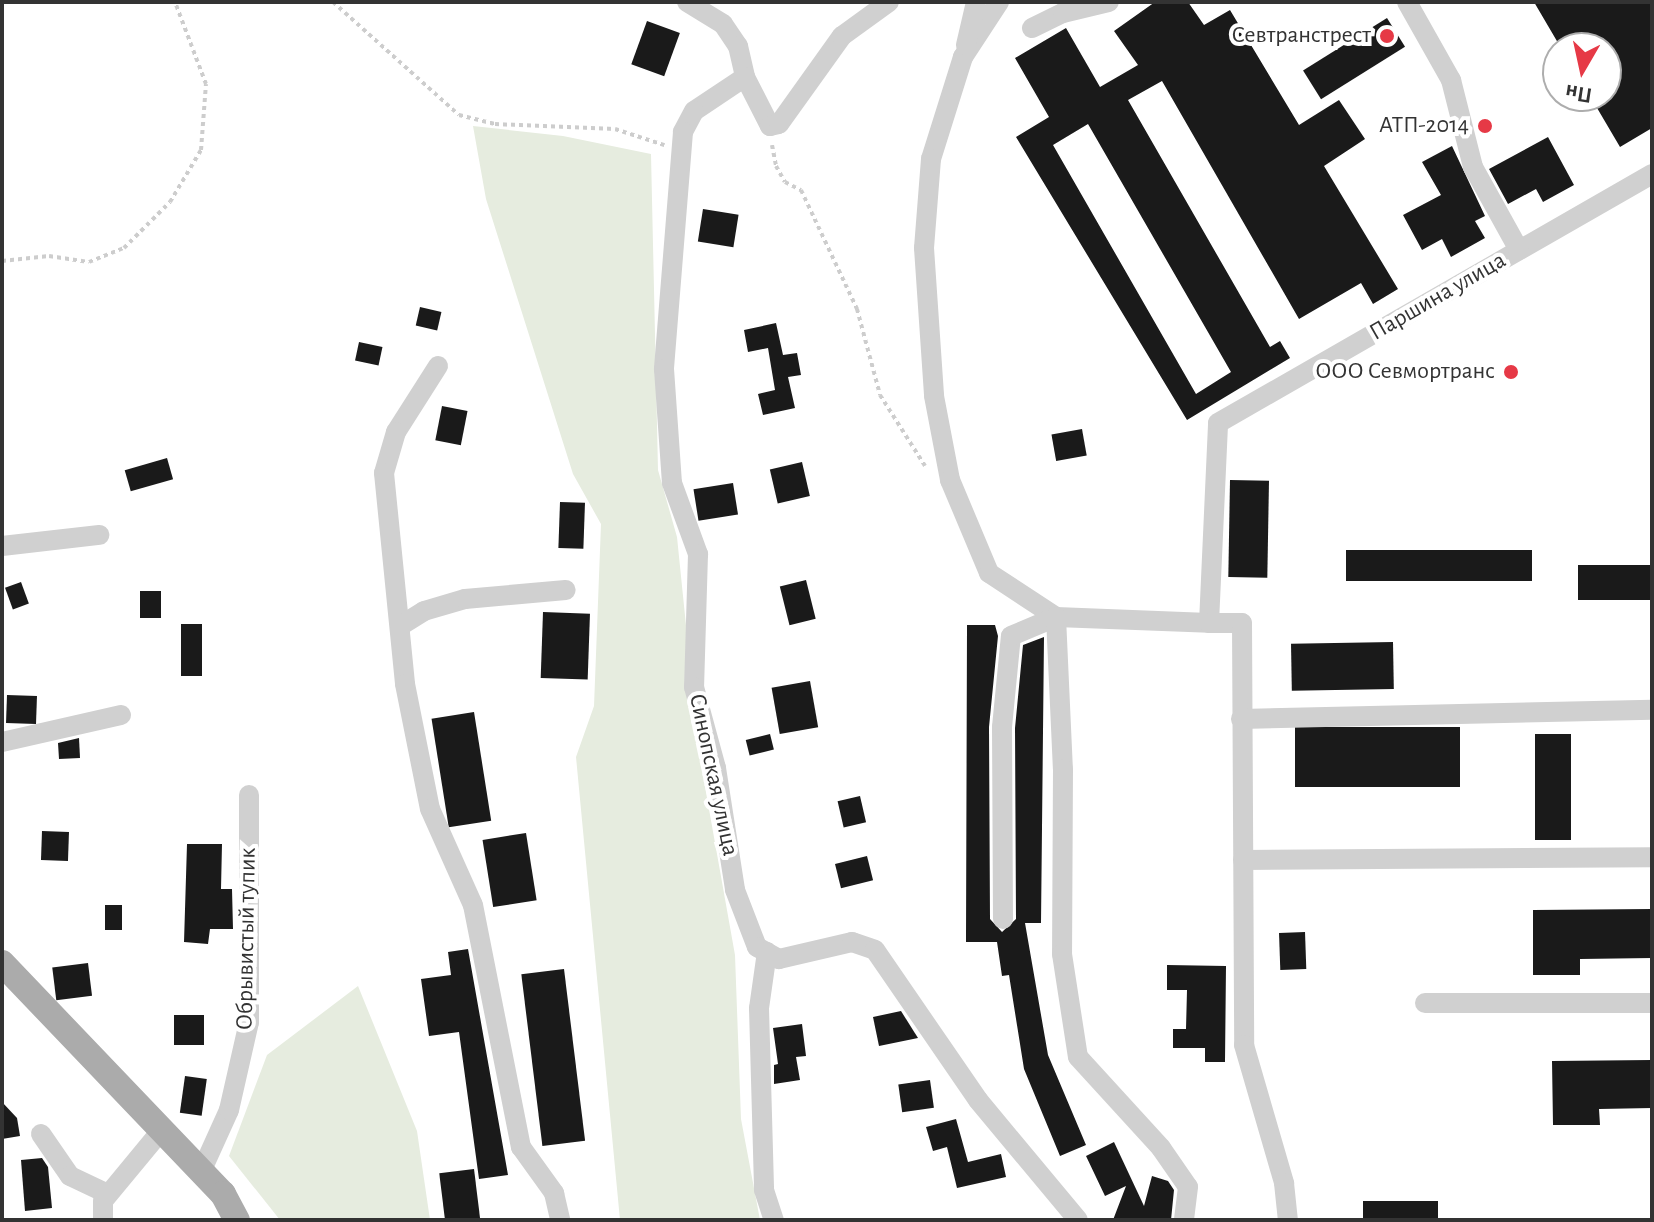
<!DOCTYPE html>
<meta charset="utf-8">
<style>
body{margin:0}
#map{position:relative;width:1654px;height:1222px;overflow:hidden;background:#fff;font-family:"Alegreya Sans",sans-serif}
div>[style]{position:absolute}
.green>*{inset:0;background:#e6ecdf}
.building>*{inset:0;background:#1a1a1a;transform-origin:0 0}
.path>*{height:4px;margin-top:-2px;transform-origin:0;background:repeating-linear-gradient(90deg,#cdcdcd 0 4px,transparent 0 8px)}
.minor>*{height:20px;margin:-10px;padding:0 10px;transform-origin:10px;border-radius:10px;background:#d0d0d0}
.major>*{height:26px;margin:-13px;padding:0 13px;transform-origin:13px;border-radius:13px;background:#ababab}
.dots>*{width:22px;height:22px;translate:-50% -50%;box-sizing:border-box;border:4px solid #fff;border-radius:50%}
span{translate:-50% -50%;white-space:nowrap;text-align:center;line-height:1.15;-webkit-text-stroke:8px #fff;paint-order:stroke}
.poi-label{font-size:24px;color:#333}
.right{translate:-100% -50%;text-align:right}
.street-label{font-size:24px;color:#333}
.frame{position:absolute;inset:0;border:4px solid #333;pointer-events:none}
.north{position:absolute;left:1542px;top:32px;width:80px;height:80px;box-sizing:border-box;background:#fff;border:2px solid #adadad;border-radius:50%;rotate:189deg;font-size:22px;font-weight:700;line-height:32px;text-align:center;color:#333}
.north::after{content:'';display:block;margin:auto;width:28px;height:36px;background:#e63946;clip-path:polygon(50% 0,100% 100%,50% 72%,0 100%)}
</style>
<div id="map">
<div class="green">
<div style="clip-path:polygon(473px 126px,563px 136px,651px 154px,658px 470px,677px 537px,699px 753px,735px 955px,741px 1119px,760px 1220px,620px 1220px,576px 757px,594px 706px,601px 524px,573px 474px,486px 199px)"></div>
<div style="clip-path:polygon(358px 986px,417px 1131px,430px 1220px,280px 1220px,229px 1156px,267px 1055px)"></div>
</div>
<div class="building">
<div style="clip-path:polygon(evenodd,1155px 2px,1188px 2px,1204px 25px,1230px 10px,1299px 125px,1339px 100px,1365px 139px,1324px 166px,1398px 289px,1373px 304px,1361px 283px,1299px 319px,1162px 81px,1128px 100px,1270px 347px,1280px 341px,1290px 358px,1187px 420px,1016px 137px,1049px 117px,1015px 58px,1066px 28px,1100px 87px,1138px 65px,1114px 31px,1155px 2px,1088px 124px,1231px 372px,1196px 394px,1053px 145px,1088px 124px)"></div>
<div style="clip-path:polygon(1534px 2px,1652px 2px,1652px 128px,1620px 147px,1590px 96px,1606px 96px,1606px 48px,1561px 48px)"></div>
<div style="left:1387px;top:18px;width:34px;height:99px;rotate:58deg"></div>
<div style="left:647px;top:21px;width:35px;height:46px;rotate:20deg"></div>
<div style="clip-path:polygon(1548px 137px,1574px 185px,1543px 202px,1536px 189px,1508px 204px,1489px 169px)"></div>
<div style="clip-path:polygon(1452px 146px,1485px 216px,1475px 221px,1485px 238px,1451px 257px,1442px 239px,1422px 250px,1403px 215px,1441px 195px,1422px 162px)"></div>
<div style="left:703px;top:209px;width:36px;height:33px;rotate:9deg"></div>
<div style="left:420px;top:307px;width:22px;height:19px;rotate:13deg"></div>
<div style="clip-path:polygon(776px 323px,783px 355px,797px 353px,801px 375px,788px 377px,795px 408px,763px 415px,758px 394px,775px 390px,768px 348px,748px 352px,744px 330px)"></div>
<div style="left:359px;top:342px;width:24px;height:19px;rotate:12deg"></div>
<div style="left:442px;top:406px;width:26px;height:35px;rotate:11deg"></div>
<div style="left:1082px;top:429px;width:27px;height:31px;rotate:80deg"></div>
<div style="left:167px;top:458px;width:22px;height:44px;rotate:74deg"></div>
<div style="left:802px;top:462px;width:35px;height:33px;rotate:77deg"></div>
<div style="left:1230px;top:480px;width:39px;height:97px;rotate:1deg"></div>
<div style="left:733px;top:483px;width:32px;height:40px;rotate:81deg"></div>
<div style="left:560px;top:502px;width:25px;height:46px;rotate:2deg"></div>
<div style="left:1346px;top:550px;width:186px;height:31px"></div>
<div style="left:1652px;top:565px;width:35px;height:74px;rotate:90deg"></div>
<div style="left:806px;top:580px;width:40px;height:27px;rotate:76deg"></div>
<div style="left:21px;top:582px;width:23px;height:17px;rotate:70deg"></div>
<div style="left:140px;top:591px;width:21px;height:27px"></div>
<div style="left:543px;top:612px;width:47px;height:66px;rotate:2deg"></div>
<div style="left:181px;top:624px;width:21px;height:52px"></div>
<div style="clip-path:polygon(967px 625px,995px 625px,998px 636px,989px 727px,990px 919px,1002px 932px,1016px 919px,1015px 728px,1023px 645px,1044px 637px,1041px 923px,1025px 923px,1048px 1055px,1086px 1145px,1060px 1156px,1024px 1069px,1009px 975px,1002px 976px,997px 942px,966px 942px)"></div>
<div style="left:1393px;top:642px;width:47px;height:102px;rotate:89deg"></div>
<div style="left:810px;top:681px;width:47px;height:39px;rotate:80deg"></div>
<div style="left:7px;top:695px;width:30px;height:28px;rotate:2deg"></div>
<div style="left:474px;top:712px;width:110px;height:43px;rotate:81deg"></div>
<div style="left:1460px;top:727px;width:60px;height:165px;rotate:90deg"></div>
<div style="left:770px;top:734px;width:16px;height:25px;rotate:76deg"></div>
<div style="left:1535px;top:734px;width:36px;height:106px"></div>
<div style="clip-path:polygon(79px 738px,80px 758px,59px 759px,58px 743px)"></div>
<div style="left:860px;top:796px;width:27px;height:23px;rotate:77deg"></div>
<div style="left:42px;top:831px;width:27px;height:29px;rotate:2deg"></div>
<div style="left:526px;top:833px;width:68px;height:44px;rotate:81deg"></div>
<div style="clip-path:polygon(187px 844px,222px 844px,221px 889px,232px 889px,233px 929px,210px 929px,208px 944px,184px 942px)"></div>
<div style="left:867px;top:856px;width:25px;height:33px;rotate:76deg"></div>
<div style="left:105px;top:905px;width:17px;height:25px"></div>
<div style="clip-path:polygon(1652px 909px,1652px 958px,1580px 959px,1580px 975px,1533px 975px,1533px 910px)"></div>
<div style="left:1305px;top:932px;width:37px;height:26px;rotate:88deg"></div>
<div style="clip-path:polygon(468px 949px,508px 1175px,479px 1179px,459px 1032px,429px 1036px,421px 979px,451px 975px,448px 952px)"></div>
<div style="left:88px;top:963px;width:33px;height:36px;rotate:83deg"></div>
<div style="clip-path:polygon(1167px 965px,1226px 966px,1225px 1062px,1205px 1062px,1205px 1048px,1173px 1048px,1173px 1029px,1186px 1029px,1187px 990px,1167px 990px)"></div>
<div style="left:564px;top:969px;width:173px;height:43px;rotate:83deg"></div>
<div style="clip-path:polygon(901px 1011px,918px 1038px,879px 1046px,873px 1017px)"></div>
<div style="left:174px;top:1015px;width:30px;height:30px"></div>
<div style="clip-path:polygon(802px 1024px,806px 1056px,796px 1057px,800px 1080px,774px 1084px,774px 1065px,778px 1064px,773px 1028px)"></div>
<div style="clip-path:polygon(1652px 1060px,1652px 1108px,1599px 1109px,1600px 1125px,1553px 1125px,1552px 1061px)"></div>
<div style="left:185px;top:1076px;width:22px;height:37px;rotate:8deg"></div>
<div style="left:930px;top:1080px;width:28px;height:32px;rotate:82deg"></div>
<div style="clip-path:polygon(2px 1102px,17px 1118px,20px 1136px,2px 1139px)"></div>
<div style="clip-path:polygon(956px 1119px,968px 1162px,1001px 1154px,1006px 1177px,957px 1188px,947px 1147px,933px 1151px,926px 1127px)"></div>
<div style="clip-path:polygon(1114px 1142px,1144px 1206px,1152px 1176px,1168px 1181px,1174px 1190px,1171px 1220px,1113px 1220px,1126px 1186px,1105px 1196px,1086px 1156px)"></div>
<div style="clip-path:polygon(42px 1158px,48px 1167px,52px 1208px,25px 1211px,21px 1160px)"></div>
<div style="left:474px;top:1169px;width:51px;height:35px;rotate:83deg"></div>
<div style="left:1438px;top:1201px;width:19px;height:75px;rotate:90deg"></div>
</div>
<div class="path">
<div style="left:333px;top:2px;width:169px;rotate:41.9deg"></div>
<div style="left:459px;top:115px;width:37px;rotate:14deg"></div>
<div style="left:495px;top:124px;width:120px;rotate:2.4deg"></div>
<div style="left:615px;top:129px;width:52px;rotate:18.1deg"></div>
<div style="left:772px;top:145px;width:21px;rotate:79deg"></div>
<div style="left:776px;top:166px;width:18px;rotate:61deg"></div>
<div style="left:785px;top:182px;width:18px;rotate:27deg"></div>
<div style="left:801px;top:190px;width:132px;rotate:64.8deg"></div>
<div style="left:857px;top:309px;width:89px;rotate:75deg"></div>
<div style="left:880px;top:395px;width:84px;rotate:57.6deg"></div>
<div style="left:2px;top:261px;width:47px;rotate:-6.1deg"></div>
<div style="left:49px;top:256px;width:40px;rotate:8.5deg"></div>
<div style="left:89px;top:262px;width:38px;rotate:-22deg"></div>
<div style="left:124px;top:248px;width:65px;rotate:-45deg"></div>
<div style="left:170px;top:202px;width:61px;rotate:-59.2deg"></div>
<div style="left:201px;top:150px;width:66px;rotate:-85.7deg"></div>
<div style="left:206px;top:84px;width:88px;rotate:-110.7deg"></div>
</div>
<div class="minor">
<div style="left:687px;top:2px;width:42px;rotate:31.4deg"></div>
<div style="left:723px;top:24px;width:27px;rotate:56deg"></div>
<div style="left:738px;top:46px;width:32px;rotate:77deg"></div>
<div style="left:745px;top:77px;width:55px;rotate:63deg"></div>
<div style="left:770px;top:126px;width:9px;rotate:-13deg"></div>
<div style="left:779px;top:124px;width:108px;rotate:-54.4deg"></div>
<div style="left:842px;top:36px;width:58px;rotate:-35.9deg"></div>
<div style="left:999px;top:2px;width:66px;rotate:123.2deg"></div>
<div style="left:963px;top:57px;width:107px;rotate:107.4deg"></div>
<div style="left:931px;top:159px;width:89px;rotate:94.5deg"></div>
<div style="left:924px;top:248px;width:148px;rotate:86.1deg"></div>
<div style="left:934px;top:396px;width:86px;rotate:79.2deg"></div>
<div style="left:950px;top:480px;width:101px;rotate:67.2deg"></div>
<div style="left:989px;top:573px;width:80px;rotate:33.3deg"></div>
<div style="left:1056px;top:617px;width:153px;rotate:2.2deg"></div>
<div style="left:1209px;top:623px;width:200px;rotate:-87.4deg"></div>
<div style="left:1218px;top:423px;width:500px;rotate:-29.84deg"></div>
<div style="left:1407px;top:2px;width:90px;rotate:60.6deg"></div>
<div style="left:1451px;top:80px;width:90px;rotate:75.8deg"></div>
<div style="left:1473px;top:167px;width:95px;rotate:61deg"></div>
<div style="left:1032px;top:28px;width:34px;rotate:-26deg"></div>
<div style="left:1063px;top:13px;width:47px;rotate:-13.4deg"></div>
<div style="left:966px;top:45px;width:44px;rotate:-76.9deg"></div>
<div style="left:745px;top:77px;width:61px;rotate:146.3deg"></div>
<div style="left:694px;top:111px;width:24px;rotate:118deg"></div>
<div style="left:683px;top:132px;width:238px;rotate:94.6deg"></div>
<div style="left:664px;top:369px;width:114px;rotate:86deg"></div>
<div style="left:672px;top:483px;width:76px;rotate:69.9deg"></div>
<div style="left:698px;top:554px;width:133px;rotate:91.7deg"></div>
<div style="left:694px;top:687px;width:84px;rotate:74.8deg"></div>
<div style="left:716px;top:768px;width:123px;rotate:81.1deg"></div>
<div style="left:735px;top:890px;width:61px;rotate:68.9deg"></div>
<div style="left:757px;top:947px;width:25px;rotate:29deg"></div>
<div style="left:779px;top:959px;width:75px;rotate:-13.1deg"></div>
<div style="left:852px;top:942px;width:24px;rotate:19deg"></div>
<div style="left:875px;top:950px;width:182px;rotate:55.5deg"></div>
<div style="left:978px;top:1100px;width:156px;rotate:50.2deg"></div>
<div style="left:438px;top:366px;width:78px;rotate:122.5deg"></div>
<div style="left:396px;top:432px;width:43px;rotate:106.3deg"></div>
<div style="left:384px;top:473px;width:212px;rotate:84.3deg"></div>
<div style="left:405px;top:684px;width:127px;rotate:78.7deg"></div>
<div style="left:430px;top:809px;width:105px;rotate:65.9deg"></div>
<div style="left:473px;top:905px;width:247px;rotate:78.8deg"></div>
<div style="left:521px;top:1147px;width:57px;rotate:54.3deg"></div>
<div style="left:554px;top:1193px;width:28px;rotate:77deg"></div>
<div style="left:2px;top:546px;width:98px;rotate:-6.5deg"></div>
<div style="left:1209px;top:623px;width:33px"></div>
<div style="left:1242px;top:623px;width:422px;rotate:89.7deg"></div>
<div style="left:1244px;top:1045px;width:144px;rotate:73.8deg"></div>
<div style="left:1284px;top:1183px;width:37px;rotate:84deg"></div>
<div style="left:400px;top:626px;width:28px;rotate:-32deg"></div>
<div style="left:424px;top:611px;width:43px;rotate:-16.3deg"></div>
<div style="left:465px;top:599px;width:101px;rotate:-5.1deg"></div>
<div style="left:1241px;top:719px;width:411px;rotate:-1.3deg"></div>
<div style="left:2px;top:742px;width:122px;rotate:-12.8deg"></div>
<div style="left:1243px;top:860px;width:409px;rotate:-0.4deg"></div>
<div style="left:1003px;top:919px;width:192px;rotate:-90.3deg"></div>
<div style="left:1002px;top:727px;width:91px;rotate:-84.4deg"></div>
<div style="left:1011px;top:636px;width:49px;rotate:-22.9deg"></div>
<div style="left:1056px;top:617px;width:152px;rotate:87.4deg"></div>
<div style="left:1063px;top:769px;width:185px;rotate:90.3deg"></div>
<div style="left:1062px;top:954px;width:104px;rotate:81.2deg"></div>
<div style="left:1078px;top:1057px;width:123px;rotate:47.6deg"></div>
<div style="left:1161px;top:1148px;width:47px;rotate:55.3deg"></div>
<div style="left:1188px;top:1187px;width:33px;rotate:97deg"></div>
<div style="left:767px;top:952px;width:57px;rotate:98.1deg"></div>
<div style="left:759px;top:1008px;width:182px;rotate:88.4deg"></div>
<div style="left:764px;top:1190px;width:32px;rotate:72deg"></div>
<div style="left:1425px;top:1003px;width:227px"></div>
<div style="left:41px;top:1134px;width:51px;rotate:55.4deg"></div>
<div style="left:70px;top:1176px;width:42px;rotate:25.3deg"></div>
<div style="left:201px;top:1172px;width:68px;rotate:-65.7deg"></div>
<div style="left:229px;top:1110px;width:90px;rotate:-77.2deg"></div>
<div style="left:249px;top:1022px;width:227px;rotate:-90deg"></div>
<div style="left:103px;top:1220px;width:19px;rotate:-90deg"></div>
<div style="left:103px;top:1201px;width:89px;rotate:-50.4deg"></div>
</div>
<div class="major">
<div style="left:2px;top:963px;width:320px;rotate:46.3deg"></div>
<div style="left:223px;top:1194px;width:30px;rotate:62deg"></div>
</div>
<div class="dots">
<div style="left:1387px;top:36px;background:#e63946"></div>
<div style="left:1485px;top:126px;background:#e63946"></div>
<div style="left:1511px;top:372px;background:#e63946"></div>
</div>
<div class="poi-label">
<span class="right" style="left:1371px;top:36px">Севтранстрест</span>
<span class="right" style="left:1469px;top:126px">АТП-2014</span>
<span class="right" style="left:1495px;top:372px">ООО Севмортранс</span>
</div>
<div class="street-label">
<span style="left:1438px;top:297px;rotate:-30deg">Паршина улица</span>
<span style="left:713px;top:775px;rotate:78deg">Синопская улица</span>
<span style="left:247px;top:939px;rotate:-89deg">Обрывистый тупик</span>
</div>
<div class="frame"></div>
<div class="north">Пн</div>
</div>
